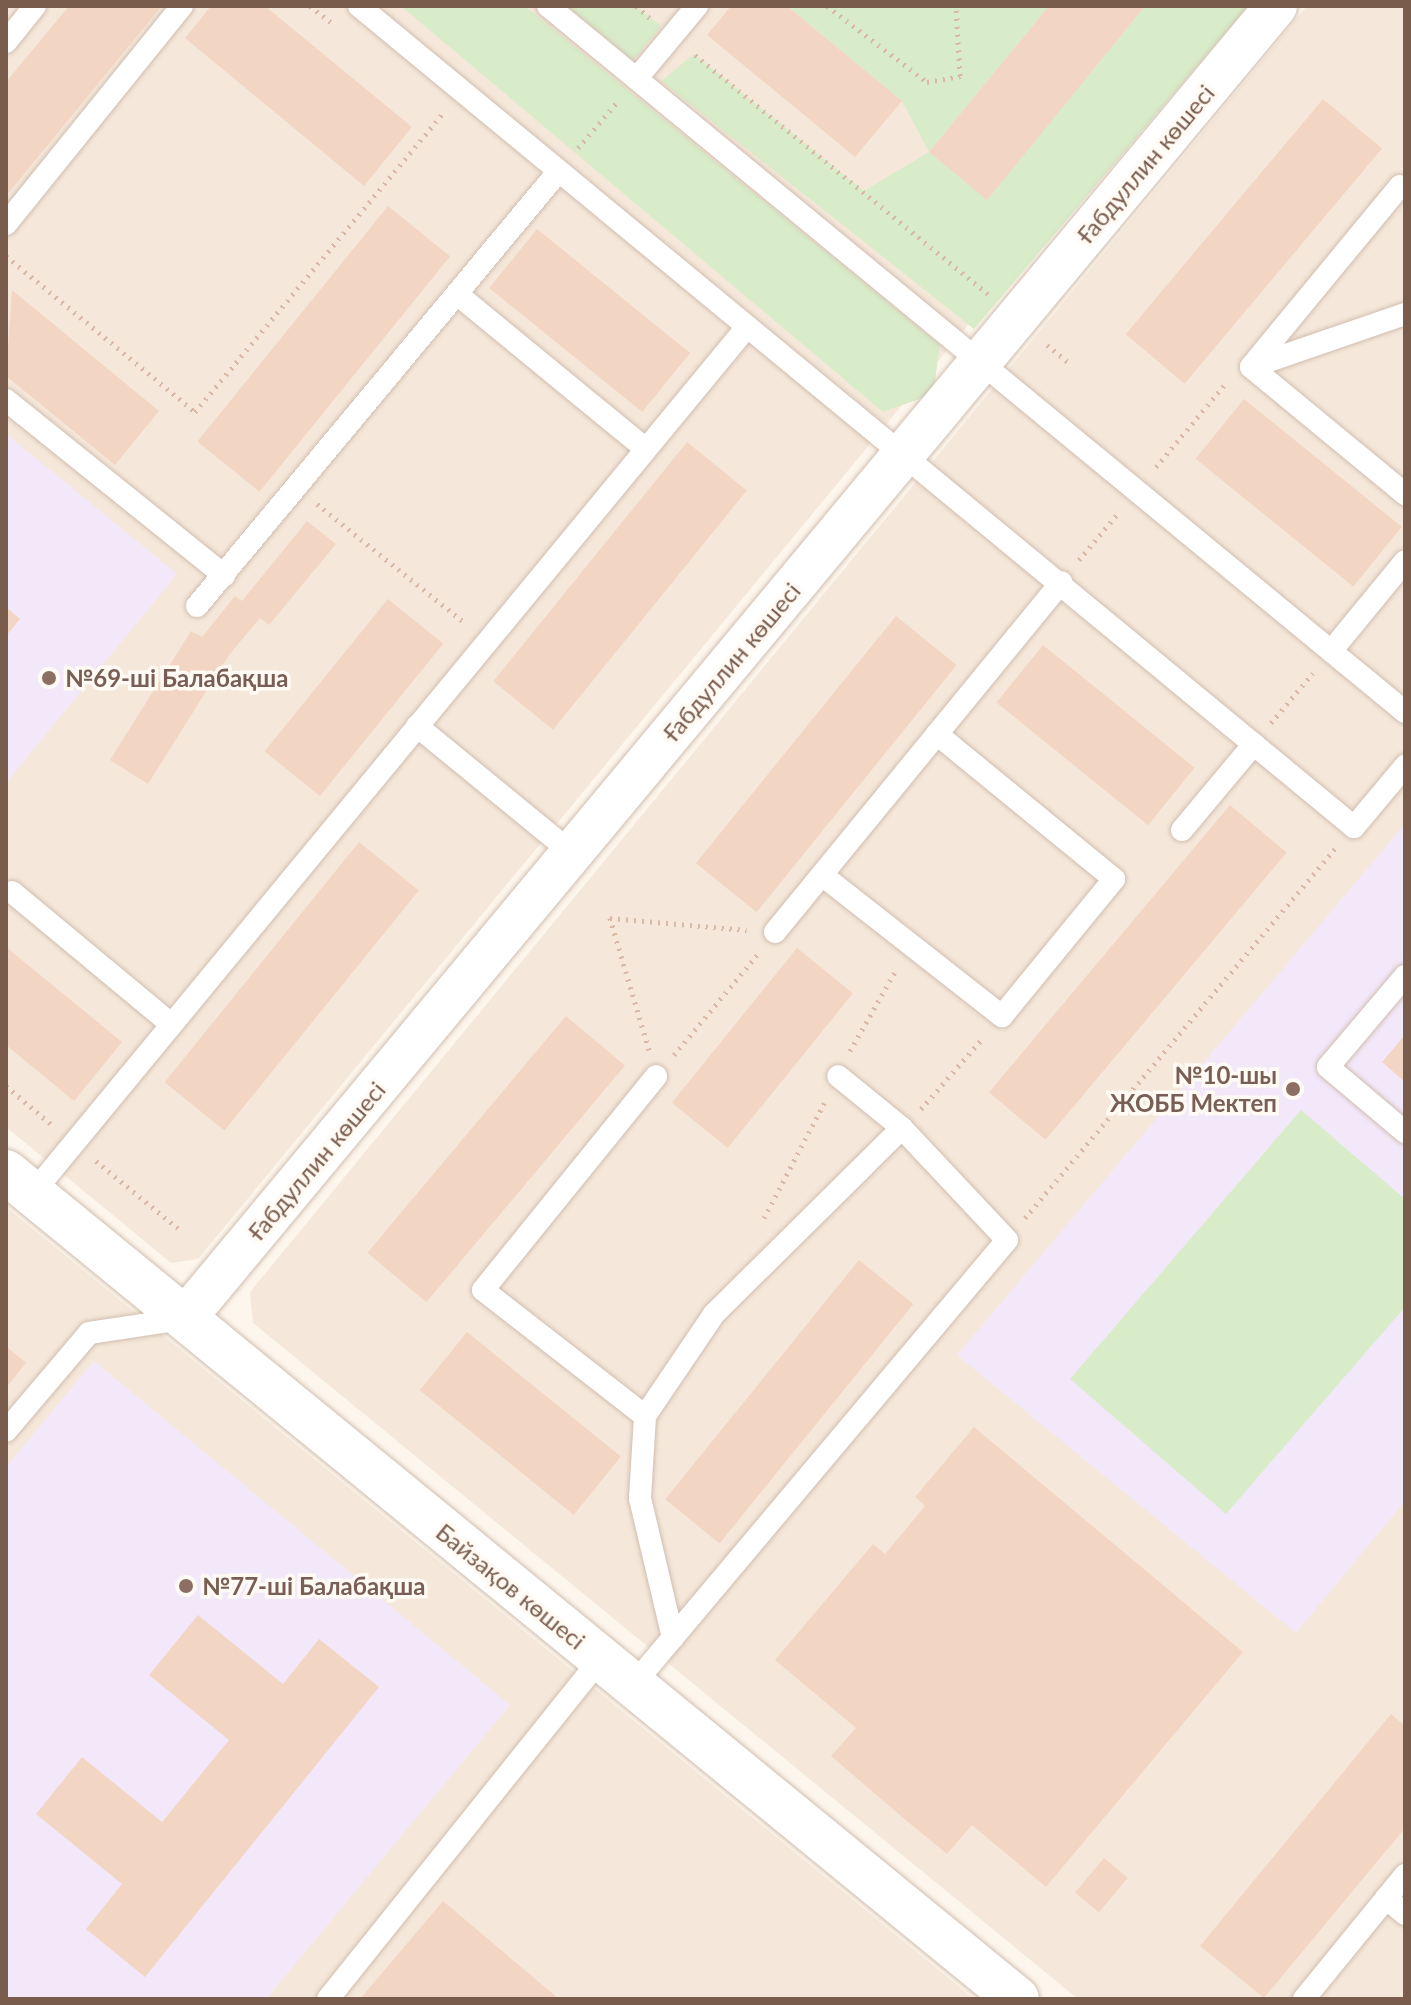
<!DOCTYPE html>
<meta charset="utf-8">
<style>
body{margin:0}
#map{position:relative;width:1411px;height:2005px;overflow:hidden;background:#fdf6ec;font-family:Lato,sans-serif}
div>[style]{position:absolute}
.residential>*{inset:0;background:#f5e8da}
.education>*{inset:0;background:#f3e8fa}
.green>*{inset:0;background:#d8ecc9}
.building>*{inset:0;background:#f3d5c3;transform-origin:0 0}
.path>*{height:5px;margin-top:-2.5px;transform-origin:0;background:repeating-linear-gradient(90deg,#d9b8a5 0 2px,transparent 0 8px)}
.roads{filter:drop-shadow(0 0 2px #d1beb0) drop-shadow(0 0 2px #d1beb0)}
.lane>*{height:22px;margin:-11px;padding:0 11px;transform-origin:11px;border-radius:11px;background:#fff}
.street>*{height:42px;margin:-21px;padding:0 21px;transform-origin:21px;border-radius:21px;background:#fff}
.secondary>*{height:44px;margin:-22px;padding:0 22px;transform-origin:22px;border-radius:22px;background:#fff}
.dots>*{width:22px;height:22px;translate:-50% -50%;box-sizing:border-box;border:4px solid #fffaf3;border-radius:50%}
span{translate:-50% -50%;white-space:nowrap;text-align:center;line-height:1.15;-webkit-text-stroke:7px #fffaf3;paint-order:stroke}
.street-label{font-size:24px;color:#7a5c4d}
.education-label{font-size:24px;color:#785e54;font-weight:700}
.left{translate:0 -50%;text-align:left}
.right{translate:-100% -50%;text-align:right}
.frame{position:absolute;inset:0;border:8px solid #7a5c4d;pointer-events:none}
</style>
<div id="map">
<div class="residential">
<div style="clip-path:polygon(6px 6px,1231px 6px,198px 1259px,171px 1263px,6px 1127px)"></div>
<div style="clip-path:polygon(1307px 6px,1405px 6px,1405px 1999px,1078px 1999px,253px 1323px,250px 1292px)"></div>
<div style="clip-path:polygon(6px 1207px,974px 1999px,6px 1999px)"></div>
</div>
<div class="education">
<div style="clip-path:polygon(6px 434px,177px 574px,6px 783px)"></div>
<div style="clip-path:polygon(1405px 824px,1405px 1501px,1296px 1633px,957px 1355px)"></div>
<div style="clip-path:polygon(94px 1361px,510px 1705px,266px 1999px,6px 1999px,6px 1467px)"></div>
</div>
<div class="green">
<div style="clip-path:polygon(401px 6px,525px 6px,940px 345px,933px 394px,883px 412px)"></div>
<div style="clip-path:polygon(567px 6px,636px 6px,661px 26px,633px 61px)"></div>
<div style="clip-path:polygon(787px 6px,1049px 6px,929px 152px,987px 199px,1145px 6px,1248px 6px,974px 329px,661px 81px,694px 54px,864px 191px,929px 152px,902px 101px)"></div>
<div style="clip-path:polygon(1301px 1110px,1405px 1199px,1405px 1307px,1226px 1514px,1070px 1379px)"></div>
</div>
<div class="building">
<div style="clip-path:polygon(69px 6px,160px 8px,6px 196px,6px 82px)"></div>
<div style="clip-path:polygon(211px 6px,265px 6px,412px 127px,364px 186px,185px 38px)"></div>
<div style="clip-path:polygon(731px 6px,787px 6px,902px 101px,855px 157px,707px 35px)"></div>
<div style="clip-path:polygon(1049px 6px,1145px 6px,987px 200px,929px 152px)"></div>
<div style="left:1323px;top:99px;width:77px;height:307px;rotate:40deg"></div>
<div style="left:388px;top:206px;width:80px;height:303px;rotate:39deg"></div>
<div style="left:537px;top:229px;width:197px;height:76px;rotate:39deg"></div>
<div style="clip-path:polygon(12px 290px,159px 411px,115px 465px,6px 376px)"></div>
<div style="left:1244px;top:399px;width:203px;height:77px;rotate:39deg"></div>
<div style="left:687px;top:442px;width:77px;height:308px;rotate:39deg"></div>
<div style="clip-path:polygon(307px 521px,336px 544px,269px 625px,260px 618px,229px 655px,148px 784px,110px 760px,191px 631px,202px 637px,235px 596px,242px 601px)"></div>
<div style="left:388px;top:599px;width:71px;height:196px;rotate:39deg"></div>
<div style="clip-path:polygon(6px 607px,20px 619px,6px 636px)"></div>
<div style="left:896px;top:616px;width:78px;height:318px;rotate:39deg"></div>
<div style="left:1043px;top:645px;width:195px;height:74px;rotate:39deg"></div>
<div style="left:1230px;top:805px;width:74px;height:375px;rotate:40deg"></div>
<div style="left:359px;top:842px;width:77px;height:309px;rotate:39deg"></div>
<div style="clip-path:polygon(6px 947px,122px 1042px,74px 1101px,6px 1045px)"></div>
<div style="left:797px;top:948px;width:72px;height:199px;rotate:39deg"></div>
<div style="left:566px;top:1016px;width:77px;height:309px;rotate:40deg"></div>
<div style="clip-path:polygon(1405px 1035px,1405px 1082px,1382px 1062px)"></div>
<div style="left:859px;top:1260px;width:70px;height:308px;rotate:39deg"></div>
<div style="left:467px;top:1332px;width:198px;height:75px;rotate:39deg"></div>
<div style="clip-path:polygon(6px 1346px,26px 1363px,6px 1388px)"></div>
<div style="clip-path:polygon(974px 1427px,1243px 1652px,1046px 1887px,972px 1825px,947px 1854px,908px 1822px,831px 1756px,856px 1728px,775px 1660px,873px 1544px,885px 1554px,925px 1506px,915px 1497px)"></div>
<div style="clip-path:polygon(198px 1615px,283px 1684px,319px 1639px,379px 1687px,145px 1977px,86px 1929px,122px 1884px,36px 1814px,82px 1757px,162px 1822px,229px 1740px,149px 1675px)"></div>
<div style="clip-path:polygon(1391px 1714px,1405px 1726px,1405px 1828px,1264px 1998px,1200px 1946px)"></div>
<div style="left:1104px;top:1858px;width:31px;height:45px;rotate:40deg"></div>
<div style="clip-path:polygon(443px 1901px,559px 1999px,360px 1999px)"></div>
</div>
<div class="path">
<div style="left:310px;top:6px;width:31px;rotate:38deg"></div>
<div style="left:636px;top:6px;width:18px;rotate:41deg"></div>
<div style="left:827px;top:6px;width:126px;rotate:37.2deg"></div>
<div style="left:927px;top:82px;width:34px;rotate:-10deg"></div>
<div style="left:960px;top:76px;width:70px;rotate:-93.3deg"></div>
<div style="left:695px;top:55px;width:378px;rotate:39.2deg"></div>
<div style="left:578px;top:148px;width:62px;rotate:-49.6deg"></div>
<div style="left:6px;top:256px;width:245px;rotate:39.5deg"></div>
<div style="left:195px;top:412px;width:387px;rotate:-50.3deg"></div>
<div style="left:1047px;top:345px;width:27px;rotate:39deg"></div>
<div style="left:1156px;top:467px;width:109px;rotate:-50.2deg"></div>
<div style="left:317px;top:504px;width:190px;rotate:38.8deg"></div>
<div style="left:1079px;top:560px;width:62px;rotate:-50.2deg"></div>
<div style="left:1271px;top:723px;width:65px;rotate:-50deg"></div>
<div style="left:649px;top:1050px;width:138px;rotate:-106.5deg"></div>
<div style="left:610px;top:918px;width:137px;rotate:5deg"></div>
<div style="left:850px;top:1051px;width:93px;rotate:-60.4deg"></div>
<div style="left:674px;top:1055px;width:130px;rotate:-50.3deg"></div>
<div style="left:6px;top:1086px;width:59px;rotate:40.2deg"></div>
<div style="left:921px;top:1109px;width:94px;rotate:-48.9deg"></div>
<div style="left:96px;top:1161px;width:109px;rotate:39.4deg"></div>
<div style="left:764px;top:1218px;width:130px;rotate:-62.4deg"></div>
<div style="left:1025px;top:1218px;width:482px;rotate:-50deg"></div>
</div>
<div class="roads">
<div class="lane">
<div style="left:359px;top:6px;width:1290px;rotate:39.53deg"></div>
<div style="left:1354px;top:827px;width:80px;rotate:-50.1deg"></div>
<div style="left:548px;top:6px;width:1110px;rotate:39.48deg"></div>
<div style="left:6px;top:42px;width:46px;rotate:-51.1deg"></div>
<div style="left:637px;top:78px;width:94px;rotate:-50.2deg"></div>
<div style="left:1400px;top:186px;width:234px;rotate:129.5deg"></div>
<div style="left:1251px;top:367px;width:200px;rotate:39.5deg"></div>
<div style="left:6px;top:224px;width:280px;rotate:-51.1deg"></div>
<div style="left:457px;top:294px;width:244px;rotate:39.4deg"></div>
<div style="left:1251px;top:367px;width:163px;rotate:-19deg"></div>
<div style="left:6px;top:400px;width:280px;rotate:38.8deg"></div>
<div style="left:197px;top:606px;width:565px;rotate:-50.25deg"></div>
<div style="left:1332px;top:650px;width:115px;rotate:-50.6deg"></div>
<div style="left:417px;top:726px;width:200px;rotate:39.3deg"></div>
<div style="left:1182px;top:830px;width:112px;rotate:-50.1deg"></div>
<div style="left:822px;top:875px;width:229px;rotate:38.1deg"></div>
<div style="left:1002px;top:1016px;width:177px;rotate:-50.7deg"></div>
<div style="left:1114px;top:879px;width:229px;rotate:-140.7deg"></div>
<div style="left:12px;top:892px;width:205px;rotate:39.7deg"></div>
<div style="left:775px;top:932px;width:452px;rotate:-50.7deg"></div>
<div style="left:1405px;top:976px;width:119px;rotate:130.2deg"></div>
<div style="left:1328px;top:1067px;width:101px;rotate:40.2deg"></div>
<div style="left:32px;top:1194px;width:1124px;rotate:-50.49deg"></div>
<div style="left:645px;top:1416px;width:205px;rotate:-142.1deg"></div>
<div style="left:483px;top:1290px;width:275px;rotate:-51deg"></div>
<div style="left:6px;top:1431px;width:128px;rotate:-49.7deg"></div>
<div style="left:89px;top:1333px;width:95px;rotate:-8.5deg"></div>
<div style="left:673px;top:1638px;width:144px;rotate:-103.3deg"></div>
<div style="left:640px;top:1498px;width:82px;rotate:-86.5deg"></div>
<div style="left:645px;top:1416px;width:123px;rotate:-55.9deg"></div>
<div style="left:714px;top:1314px;width:264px;rotate:-44.7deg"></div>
<div style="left:633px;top:1685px;width:581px;rotate:-49.95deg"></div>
<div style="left:1007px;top:1240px;width:154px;rotate:-133.2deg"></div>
<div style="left:902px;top:1128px;width:82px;rotate:-140.9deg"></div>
<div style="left:1386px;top:1898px;width:25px;rotate:40deg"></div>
<div style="left:328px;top:1999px;width:435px;rotate:-51.3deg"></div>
<div style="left:1304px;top:1999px;width:160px;rotate:-50.8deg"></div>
</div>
<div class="street">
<div style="left:185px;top:1318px;width:1706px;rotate:-50.25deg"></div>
</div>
<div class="secondary">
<div style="left:6px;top:1172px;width:1306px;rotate:39.28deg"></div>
</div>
</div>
<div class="dots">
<div style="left:49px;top:678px;background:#8d6e63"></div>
<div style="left:1293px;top:1089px;background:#8d6e63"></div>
<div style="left:186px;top:1586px;background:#8d6e63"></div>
</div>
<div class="street-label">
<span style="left:1145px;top:164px;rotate:-50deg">Ғабдуллин көшесі</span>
<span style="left:731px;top:662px;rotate:-50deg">Ғабдуллин көшесі</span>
<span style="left:316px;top:1161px;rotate:-50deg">Ғабдуллин көшесі</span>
<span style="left:511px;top:1586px;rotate:39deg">Байзақов көшесі</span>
</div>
<div class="education-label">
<span class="left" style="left:65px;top:678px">№69-ші Балабақша</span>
<span class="right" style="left:1277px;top:1089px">№10-шы<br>ЖОББ Мектеп</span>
<span class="left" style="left:202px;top:1586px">№77-ші Балабақша</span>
</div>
<div class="frame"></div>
</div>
